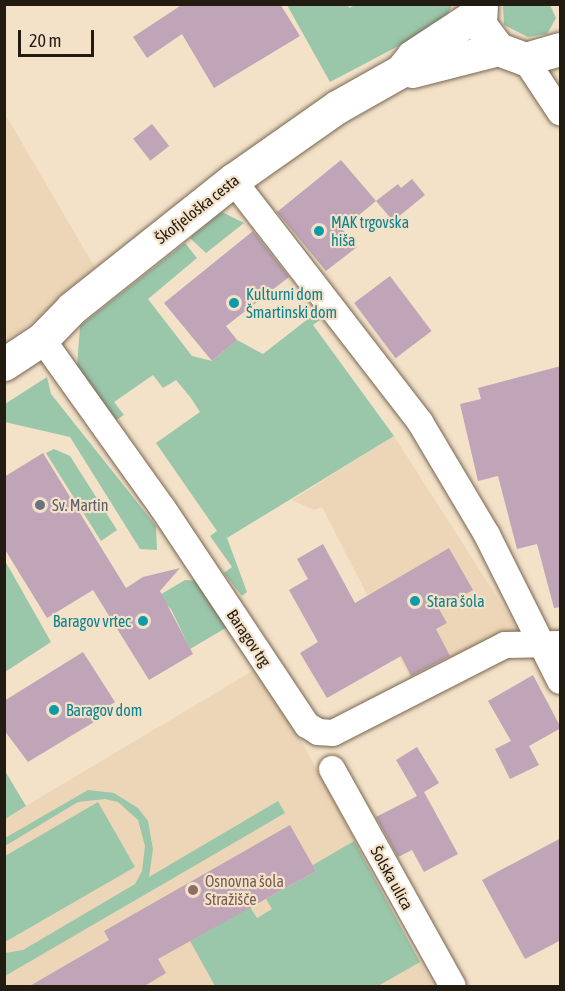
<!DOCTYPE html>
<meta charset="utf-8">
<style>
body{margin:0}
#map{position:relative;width:565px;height:991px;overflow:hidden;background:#f3e1c8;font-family:"Asap Condensed",sans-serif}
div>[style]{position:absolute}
.built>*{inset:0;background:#edd6b7}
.green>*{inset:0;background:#9ac6aa}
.building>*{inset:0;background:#bfa5b7;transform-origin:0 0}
.roads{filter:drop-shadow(0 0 2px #776651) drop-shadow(0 0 2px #776651)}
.street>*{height:26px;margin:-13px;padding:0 13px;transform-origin:13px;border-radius:13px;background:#fff}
.secondary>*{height:33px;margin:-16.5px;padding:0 16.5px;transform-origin:16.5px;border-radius:16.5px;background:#fff}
.dots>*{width:16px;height:16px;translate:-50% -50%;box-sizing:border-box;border:3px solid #f3e1c8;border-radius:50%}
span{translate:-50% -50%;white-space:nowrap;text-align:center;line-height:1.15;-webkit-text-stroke:4.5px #f3e1c8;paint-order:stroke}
.street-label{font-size:16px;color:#221b12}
.culture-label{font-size:16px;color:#0d838f}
.left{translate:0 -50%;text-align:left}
.right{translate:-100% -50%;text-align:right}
.worship-label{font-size:16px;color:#5b616d}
.education-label{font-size:16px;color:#785e54}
.frame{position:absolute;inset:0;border:6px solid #221b12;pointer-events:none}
.scale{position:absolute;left:18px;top:30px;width:76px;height:27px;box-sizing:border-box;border:3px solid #221b12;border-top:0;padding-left:8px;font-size:18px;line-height:21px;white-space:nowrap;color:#221b12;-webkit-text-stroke:4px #f3e1c8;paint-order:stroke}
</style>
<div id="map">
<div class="built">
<div style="clip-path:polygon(4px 112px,94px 266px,37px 319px,5px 340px)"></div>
<div style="clip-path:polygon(394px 436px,518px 630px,413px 684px,322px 507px,314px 510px,292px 500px)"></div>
<div style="clip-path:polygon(256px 669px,297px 733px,433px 986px,5px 986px,4px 819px)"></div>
</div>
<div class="green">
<div style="clip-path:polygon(358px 4px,452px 5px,444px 22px,330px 82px,287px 5px,348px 5px,349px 8px)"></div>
<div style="clip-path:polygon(550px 5px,556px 18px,547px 34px,528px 37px,504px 25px,503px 5px)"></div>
<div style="clip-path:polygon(222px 212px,244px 223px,206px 253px,190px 238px)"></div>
<div style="clip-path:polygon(185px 243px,197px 258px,148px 299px,192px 356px,212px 361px,237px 340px,263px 354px,322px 308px,327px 315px,313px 325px,394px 436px,227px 538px,247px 592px,242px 596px,224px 573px,232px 567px,210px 536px,217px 531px,156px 443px,200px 412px,191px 398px,176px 380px,163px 388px,153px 375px,114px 402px,124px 415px,116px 420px,77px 367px,80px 326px)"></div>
<div style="clip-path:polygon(47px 377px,51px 394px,156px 526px,157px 550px,140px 549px,70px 437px,5px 422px,5px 404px)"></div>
<div style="clip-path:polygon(54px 449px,70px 456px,117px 530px,101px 541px,46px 453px)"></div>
<div style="clip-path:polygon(4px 559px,51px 642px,5px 672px,4px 672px)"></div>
<div style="clip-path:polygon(185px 580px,201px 581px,229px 626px,190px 649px,171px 609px,158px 596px)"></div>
<div style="clip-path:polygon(5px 771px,26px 806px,5px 819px,4px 819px)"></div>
<div style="clip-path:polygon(88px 790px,114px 793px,138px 808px,148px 821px,153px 849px,149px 877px,278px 801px,285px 813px,5px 976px,5px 953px,23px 950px,135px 884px,142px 871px,145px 846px,138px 820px,118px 802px,105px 799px,78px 802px,5px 846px,5px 838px)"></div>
<div style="clip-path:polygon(98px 802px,135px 867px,5px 942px,5px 856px)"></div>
<div style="clip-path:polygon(354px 841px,420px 962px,378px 986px,215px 986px,190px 941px,250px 907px,257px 918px,272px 909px,266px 899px,316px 871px,313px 865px)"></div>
</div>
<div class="building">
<div style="clip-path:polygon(183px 4px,280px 4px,300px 36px,214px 88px,182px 34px,147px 58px,133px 37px)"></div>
<div style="left:152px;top:124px;width:28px;height:24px;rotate:52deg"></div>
<div style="clip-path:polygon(341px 160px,376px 201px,342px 229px,357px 247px,326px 271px,277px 212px)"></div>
<div style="clip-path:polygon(412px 179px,425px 195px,393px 221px,376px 201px,398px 184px,401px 188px)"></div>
<div style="clip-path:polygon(253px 231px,289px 277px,226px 326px,237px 340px,212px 361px,164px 303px)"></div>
<div style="left:390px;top:276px;width:69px;height:45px;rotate:53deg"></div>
<div style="clip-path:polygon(561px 366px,561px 607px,554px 608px,537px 544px,517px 549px,498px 476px,478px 481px,460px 404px,481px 399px,478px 388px)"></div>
<div style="clip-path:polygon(43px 453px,126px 588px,143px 577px,180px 568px,160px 591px,193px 654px,149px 680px,93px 590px,47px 618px,4px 548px,4px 477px)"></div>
<div style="clip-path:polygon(323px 544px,355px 603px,449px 548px,473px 590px,439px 609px,447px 623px,436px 629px,450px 656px,411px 676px,401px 656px,327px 698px,300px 653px,318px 642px,289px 590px,308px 579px,297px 559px)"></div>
<div style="clip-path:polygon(83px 652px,115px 702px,91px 717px,94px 722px,28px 762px,4px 730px,4px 701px)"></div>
<div style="clip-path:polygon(533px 675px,561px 728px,529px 746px,539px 765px,510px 779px,495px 749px,511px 741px,488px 701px)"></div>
<div style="clip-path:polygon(417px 747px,439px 783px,424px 792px,458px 854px,424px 872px,412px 850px,398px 857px,376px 817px,417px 796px,396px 760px)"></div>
<div style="clip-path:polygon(290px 825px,316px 871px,158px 959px,166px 973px,143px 987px,28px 987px,109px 940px,104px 931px)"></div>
<div style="clip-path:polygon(561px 838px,561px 940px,525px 959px,482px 880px)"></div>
</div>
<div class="roads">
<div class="street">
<div style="left:525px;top:59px;width:64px;rotate:56.6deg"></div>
<div style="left:233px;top:180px;width:306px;rotate:52.3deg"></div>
<div style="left:420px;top:422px;width:131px;rotate:59.3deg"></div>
<div style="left:487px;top:535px;width:163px;rotate:63.4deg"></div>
<div style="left:42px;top:339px;width:206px;rotate:54.5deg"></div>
<div style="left:162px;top:507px;width:262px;rotate:56.4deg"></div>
<div style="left:307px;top:725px;width:13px;rotate:32deg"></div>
<div style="left:318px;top:732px;width:15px;rotate:4deg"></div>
<div style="left:333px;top:733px;width:193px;rotate:-27.1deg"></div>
<div style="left:505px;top:645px;width:55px;rotate:-1deg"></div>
<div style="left:332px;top:769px;width:248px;rotate:60.9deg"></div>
</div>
<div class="secondary">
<div style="left:481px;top:4px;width:21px;rotate:93deg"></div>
<div style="left:480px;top:25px;width:30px;rotate:53deg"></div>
<div style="left:498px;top:49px;width:29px;rotate:20deg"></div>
<div style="left:525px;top:59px;width:36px;rotate:-16deg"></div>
<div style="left:412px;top:71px;width:89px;rotate:-14.3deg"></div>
<div style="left:4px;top:364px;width:45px;rotate:-33.3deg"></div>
<div style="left:42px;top:339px;width:43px;rotate:-45.9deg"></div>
<div style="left:72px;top:308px;width:206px;rotate:-38.5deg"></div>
<div style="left:233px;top:180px;width:127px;rotate:-35.1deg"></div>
<div style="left:337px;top:107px;width:73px;rotate:-29.4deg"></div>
<div style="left:401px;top:71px;width:19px;rotate:-51deg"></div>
<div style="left:413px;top:56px;width:80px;rotate:-33.3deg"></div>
</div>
</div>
<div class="dots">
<div style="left:319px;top:231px;background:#0f9aa8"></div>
<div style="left:234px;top:303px;background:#0f9aa8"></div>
<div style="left:40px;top:505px;background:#6b7280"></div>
<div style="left:415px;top:601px;background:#0f9aa8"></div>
<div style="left:143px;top:621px;background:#0f9aa8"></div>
<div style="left:54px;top:710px;background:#0f9aa8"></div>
<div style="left:193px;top:890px;background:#8d6e63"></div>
</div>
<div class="street-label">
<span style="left:197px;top:209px;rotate:-38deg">Škofjeloška cesta</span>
<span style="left:249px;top:638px;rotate:56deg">Baragov trg</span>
<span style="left:392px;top:878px;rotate:61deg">Šolska ulica</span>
</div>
<div class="culture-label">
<span class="left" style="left:331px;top:231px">MAK trgovska<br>hiša</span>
<span class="left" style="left:246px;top:303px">Kulturni dom<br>Šmartinski dom</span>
<span class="left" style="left:427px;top:601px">Stara šola</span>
<span class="right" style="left:131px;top:621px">Baragov vrtec</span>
<span class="left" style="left:66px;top:710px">Baragov dom</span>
</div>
<div class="worship-label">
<span class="left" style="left:52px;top:505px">Sv. Martin</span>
</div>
<div class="education-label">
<span class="left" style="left:205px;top:890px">Osnovna šola<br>Stražišče</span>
</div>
<div class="frame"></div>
<div class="scale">20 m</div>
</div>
